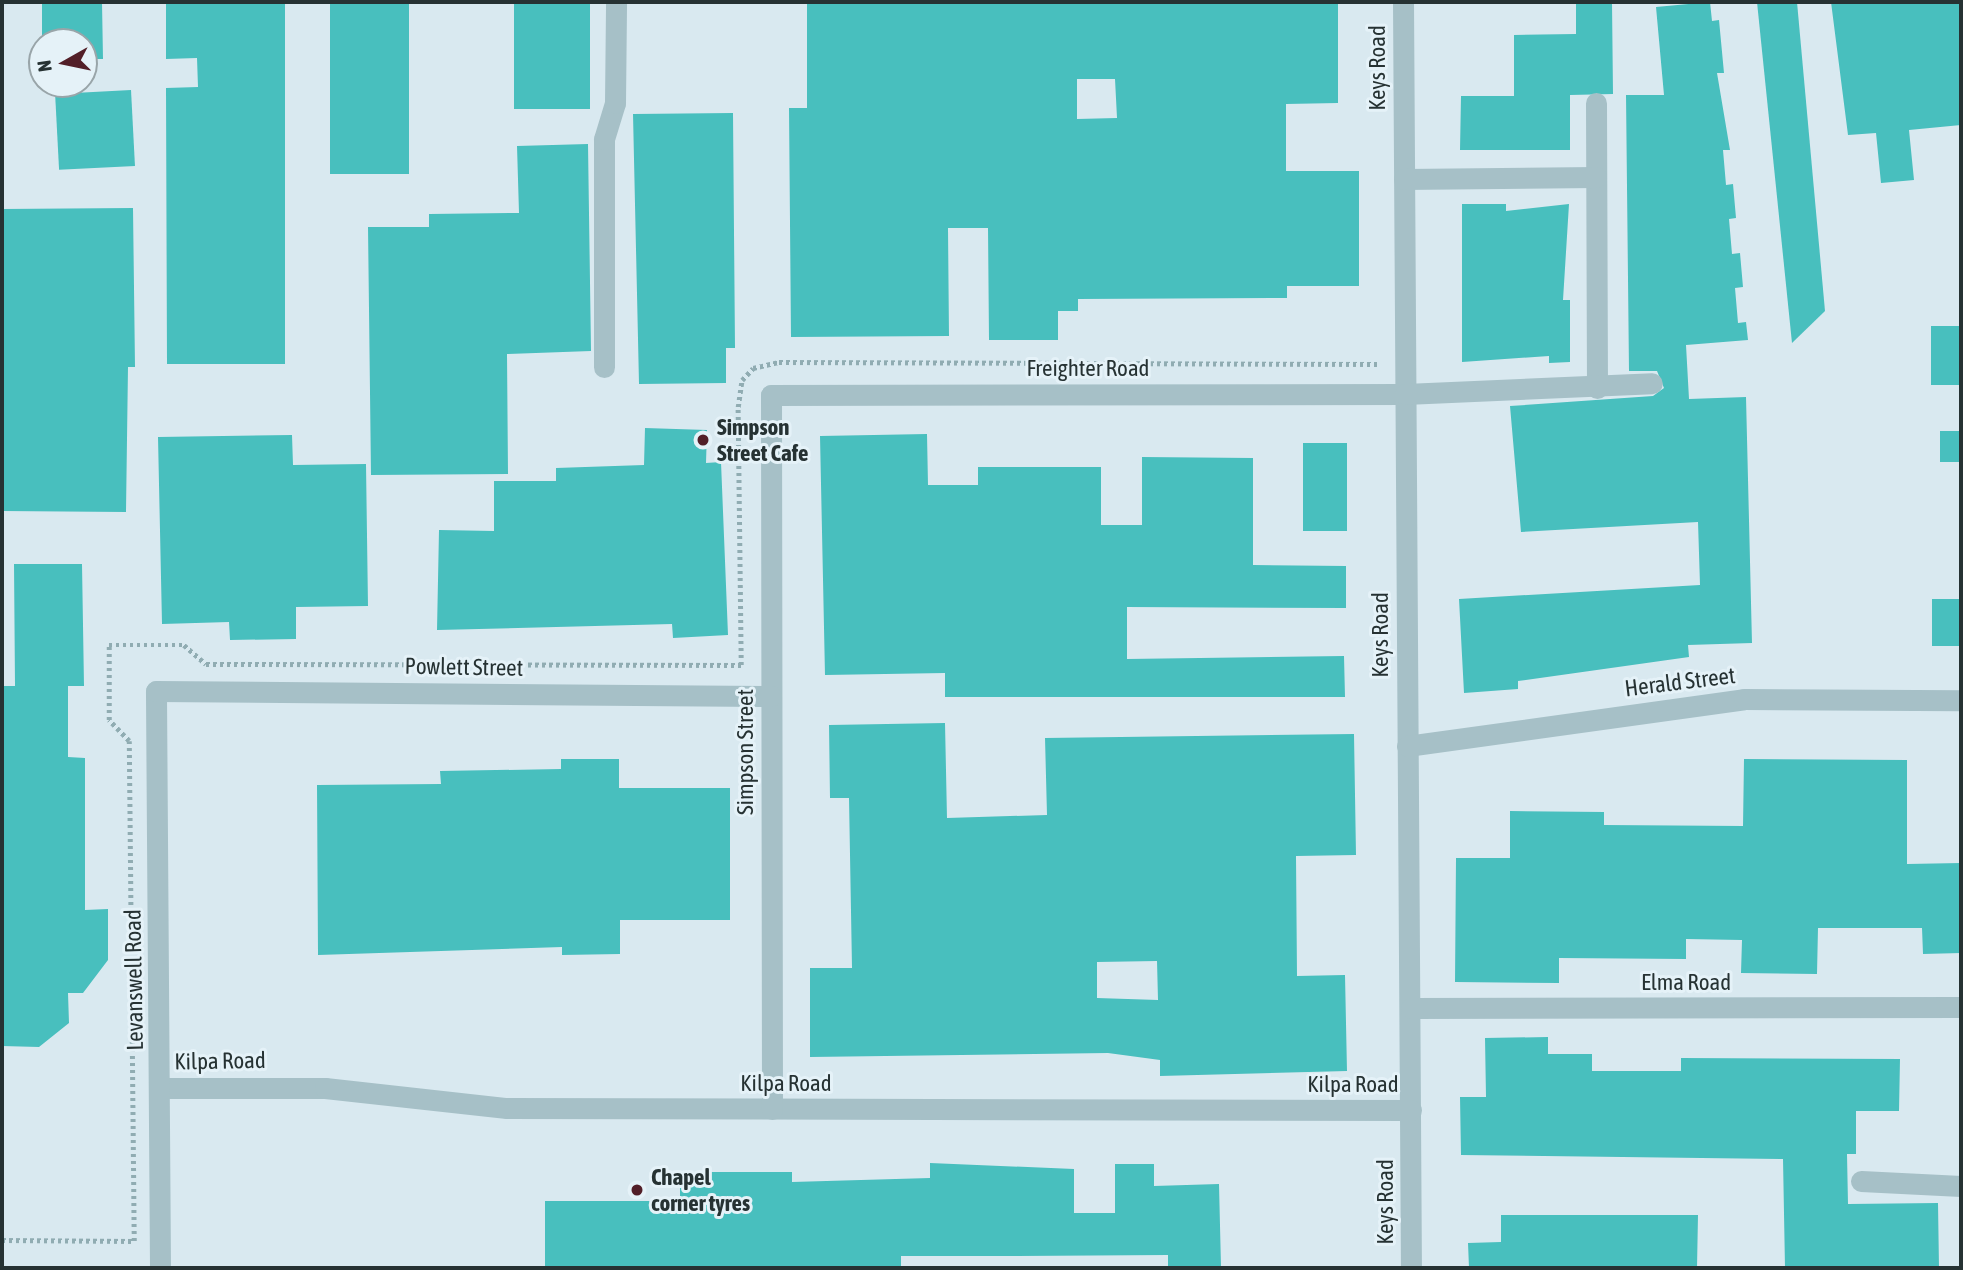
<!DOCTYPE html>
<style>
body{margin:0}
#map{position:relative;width:1963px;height:1270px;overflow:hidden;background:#d9e9f0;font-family:"Asap Condensed",sans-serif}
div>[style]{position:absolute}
.building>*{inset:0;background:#48bfbe;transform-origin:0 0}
.path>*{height:4.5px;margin-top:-2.25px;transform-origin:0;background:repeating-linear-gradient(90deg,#90acb2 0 3.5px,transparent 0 7px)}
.minor>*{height:21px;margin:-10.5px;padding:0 10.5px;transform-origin:10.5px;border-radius:10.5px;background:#a6c0c7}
.dots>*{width:19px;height:19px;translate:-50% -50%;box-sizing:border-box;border:4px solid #e5f2f8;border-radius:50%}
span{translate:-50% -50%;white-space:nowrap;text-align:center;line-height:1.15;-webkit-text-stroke:6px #e5f2f8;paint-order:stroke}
.street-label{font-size:23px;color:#263233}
.poi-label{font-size:23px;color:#263233;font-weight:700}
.left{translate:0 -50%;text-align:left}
.frame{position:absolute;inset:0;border:4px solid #263233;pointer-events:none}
.north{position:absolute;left:28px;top:28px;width:70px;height:70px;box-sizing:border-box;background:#e5f2f8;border:2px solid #99a5a9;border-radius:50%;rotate:261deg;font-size:19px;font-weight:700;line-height:28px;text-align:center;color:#263233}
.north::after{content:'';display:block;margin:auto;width:24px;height:32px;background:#521f28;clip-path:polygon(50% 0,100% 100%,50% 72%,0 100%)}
</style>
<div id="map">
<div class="building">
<div style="clip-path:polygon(42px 2px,102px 2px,103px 59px,84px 59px,84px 42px,42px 42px)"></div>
<div style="clip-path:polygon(166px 2px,285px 2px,285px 364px,167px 364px,166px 88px,198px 87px,197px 58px,166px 59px)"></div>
<div style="left:330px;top:2px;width:79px;height:172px"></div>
<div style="left:514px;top:2px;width:76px;height:107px"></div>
<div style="clip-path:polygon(evenodd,807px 2px,1338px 2px,1338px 103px,1286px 104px,1286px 171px,1359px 171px,1359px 286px,1287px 286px,1287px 298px,1078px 299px,1078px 311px,1058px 311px,1058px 340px,989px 340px,988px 228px,948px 228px,949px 336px,791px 337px,789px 108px,807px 108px,807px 2px,1077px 79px,1115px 79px,1117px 118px,1077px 119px,1077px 79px)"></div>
<div style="clip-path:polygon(1576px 2px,1612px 2px,1613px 94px,1570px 95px,1570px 150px,1460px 150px,1461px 96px,1514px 96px,1514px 35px,1576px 34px)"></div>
<div style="clip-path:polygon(1710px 2px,1712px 21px,1719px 20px,1724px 73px,1717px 73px,1730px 150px,1723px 150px,1726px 185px,1733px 184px,1736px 218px,1729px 219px,1732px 254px,1740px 253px,1743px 287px,1735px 288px,1738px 323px,1746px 322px,1748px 340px,1686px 345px,1689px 399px,1746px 397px,1752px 643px,1688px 645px,1689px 657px,1518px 681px,1518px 689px,1464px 693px,1459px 599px,1700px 585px,1698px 522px,1521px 532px,1510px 406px,1653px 396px,1664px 388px,1657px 371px,1629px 371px,1626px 95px,1664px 95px,1656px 7px)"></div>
<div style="clip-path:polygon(1757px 2px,1797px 2px,1825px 311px,1792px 343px)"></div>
<div style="clip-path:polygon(1831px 2px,1961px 2px,1961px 125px,1909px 130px,1914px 180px,1881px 183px,1876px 133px,1848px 135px)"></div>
<div style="left:131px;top:90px;width:76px;height:76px;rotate:87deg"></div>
<div style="clip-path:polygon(733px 113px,735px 348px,726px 348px,726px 383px,639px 384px,633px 114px)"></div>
<div style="clip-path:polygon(588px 144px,591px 351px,507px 354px,508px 474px,371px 475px,368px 227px,429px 227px,429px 214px,519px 213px,517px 146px)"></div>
<div style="clip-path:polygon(1462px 204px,1506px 204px,1506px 211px,1569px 204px,1563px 300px,1570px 300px,1570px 362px,1549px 363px,1549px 356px,1462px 362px)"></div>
<div style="clip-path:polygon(133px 208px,135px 367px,128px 367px,126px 512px,2px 511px,2px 209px)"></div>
<div style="left:1961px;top:326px;width:59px;height:30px;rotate:90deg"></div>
<div style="clip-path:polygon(645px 428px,707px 430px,706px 463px,721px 462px,728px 635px,673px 638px,672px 624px,437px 630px,439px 530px,494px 531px,494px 481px,556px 481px,556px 468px,644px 465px)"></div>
<div style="left:1940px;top:431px;width:21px;height:31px"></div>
<div style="clip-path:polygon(927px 434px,928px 485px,978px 485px,978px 467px,1101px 467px,1101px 525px,1142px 525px,1142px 457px,1253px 458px,1253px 565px,1346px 566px,1346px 608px,1127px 607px,1127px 659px,1344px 656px,1345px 697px,945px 697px,945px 673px,825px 675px,820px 436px)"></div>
<div style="clip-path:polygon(292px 435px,293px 465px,366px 464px,368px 606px,296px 607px,296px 639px,230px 640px,229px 622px,162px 624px,158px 437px)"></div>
<div style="left:1303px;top:443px;width:44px;height:88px"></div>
<div style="clip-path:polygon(14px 564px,82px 564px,84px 686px,68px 686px,68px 757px,85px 758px,85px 910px,108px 909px,108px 960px,83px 993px,68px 993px,69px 1023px,39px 1047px,2px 1046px,2px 686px,15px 686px)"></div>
<div style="left:1932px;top:599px;width:29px;height:47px"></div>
<div style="clip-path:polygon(evenodd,945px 723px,947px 818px,1047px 815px,1045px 738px,1354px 734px,1356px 855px,1296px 856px,1297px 976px,1345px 975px,1347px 1071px,1160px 1076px,1160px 1060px,1108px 1053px,810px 1057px,810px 968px,852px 968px,849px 798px,830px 798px,829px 725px,945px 723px,1157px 961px,1158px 1000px,1097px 998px,1097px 962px,1157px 961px)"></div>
<div style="clip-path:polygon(561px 759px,619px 759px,619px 788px,730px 788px,730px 920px,620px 920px,620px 954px,562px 955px,562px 947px,318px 955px,317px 785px,441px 784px,440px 771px,561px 769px)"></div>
<div style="clip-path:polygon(1744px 759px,1907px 760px,1907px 864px,1961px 863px,1961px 953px,1923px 954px,1922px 928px,1818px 928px,1817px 974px,1741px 973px,1742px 940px,1686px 939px,1686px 959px,1559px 958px,1559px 983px,1455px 982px,1456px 858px,1510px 858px,1510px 811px,1604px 812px,1604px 825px,1743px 826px)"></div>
<div style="clip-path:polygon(1548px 1037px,1548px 1054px,1592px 1054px,1592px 1071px,1681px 1071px,1681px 1058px,1900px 1059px,1899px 1111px,1856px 1111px,1856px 1154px,1847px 1154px,1848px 1204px,1938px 1203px,1939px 1268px,1785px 1268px,1783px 1159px,1461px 1155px,1460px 1097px,1486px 1097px,1485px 1038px)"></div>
<div style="clip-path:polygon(930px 1163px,1074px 1169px,1074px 1213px,1115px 1213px,1115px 1164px,1154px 1164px,1154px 1186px,1219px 1184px,1221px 1267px,1168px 1268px,1168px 1255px,1017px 1256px,901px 1256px,901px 1268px,545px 1268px,545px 1201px,680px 1201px,680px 1172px,792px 1172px,792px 1182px,930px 1178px)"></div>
<div style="clip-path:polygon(1501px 1215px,1698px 1215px,1697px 1268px,1469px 1268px,1468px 1243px,1501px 1242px)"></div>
</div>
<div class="path">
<div style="left:2px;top:1240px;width:132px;rotate:0.4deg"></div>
<div style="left:134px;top:1241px;width:500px;rotate:-90.57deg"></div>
<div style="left:129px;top:741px;width:29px;rotate:-134deg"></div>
<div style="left:109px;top:720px;width:75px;rotate:-90deg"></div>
<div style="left:109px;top:645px;width:75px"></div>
<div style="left:184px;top:645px;width:29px;rotate:41deg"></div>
<div style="left:206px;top:664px;width:535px;rotate:0.11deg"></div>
<div style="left:741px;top:665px;width:258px;rotate:-90.7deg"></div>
<div style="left:738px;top:407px;width:27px;rotate:-82deg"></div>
<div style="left:742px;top:380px;width:16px;rotate:-47deg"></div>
<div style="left:753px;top:368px;width:27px;rotate:-13deg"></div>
<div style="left:779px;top:362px;width:598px;rotate:0.19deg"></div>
</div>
<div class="minor">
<div style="left:1403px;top:2px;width:1266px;rotate:89.64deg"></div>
<div style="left:1596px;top:103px;width:285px;rotate:89.8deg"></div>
<div style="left:1404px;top:179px;width:192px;rotate:-0.6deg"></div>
<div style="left:604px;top:367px;width:228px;rotate:-90deg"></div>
<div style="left:604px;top:139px;width:38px;rotate:-73deg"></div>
<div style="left:615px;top:103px;width:101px;rotate:-89.4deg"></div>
<div style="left:1407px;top:746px;width:340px;rotate:-7.9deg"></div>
<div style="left:1744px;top:699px;width:217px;rotate:0.3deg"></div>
<div style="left:1411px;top:1008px;width:550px;rotate:-0.1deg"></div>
<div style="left:161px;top:1088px;width:164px"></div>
<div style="left:325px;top:1088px;width:183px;rotate:6.3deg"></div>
<div style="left:507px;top:1108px;width:904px;rotate:0.13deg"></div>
<div style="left:772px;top:1109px;width:714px;rotate:-90.08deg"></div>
<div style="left:771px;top:395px;width:634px;rotate:-0.09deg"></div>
<div style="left:1405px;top:394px;width:247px;rotate:-2.5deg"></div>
<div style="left:1861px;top:1181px;width:100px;rotate:2.9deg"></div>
<div style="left:160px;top:1268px;width:577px;rotate:-90.4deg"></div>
<div style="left:156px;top:691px;width:615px;rotate:0.47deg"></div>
</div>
<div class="dots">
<div style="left:703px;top:440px;background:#521f28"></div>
<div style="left:637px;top:1190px;background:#521f28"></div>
</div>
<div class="street-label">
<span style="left:1377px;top:68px;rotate:-90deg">Keys Road</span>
<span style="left:1088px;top:368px">Freighter Road</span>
<span style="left:1380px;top:635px;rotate:-90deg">Keys Road</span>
<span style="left:464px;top:667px;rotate:1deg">Powlett Street</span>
<span style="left:1680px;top:682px;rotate:-7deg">Herald Street</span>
<span style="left:745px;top:752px;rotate:-90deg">Simpson Street</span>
<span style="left:134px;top:980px;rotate:-91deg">Levanswell Road</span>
<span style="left:1686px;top:982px">Elma Road</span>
<span style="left:220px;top:1061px;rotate:-1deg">Kilpa Road</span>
<span style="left:786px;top:1083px">Kilpa Road</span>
<span style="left:1353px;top:1084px">Kilpa Road</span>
<span style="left:1385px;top:1202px;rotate:-90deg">Keys Road</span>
</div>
<div class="poi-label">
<span class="left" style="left:717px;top:440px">Simpson<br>Street Cafe</span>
<span class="left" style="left:651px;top:1190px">Chapel<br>corner tyres</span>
</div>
<div class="frame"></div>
<div class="north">N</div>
</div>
